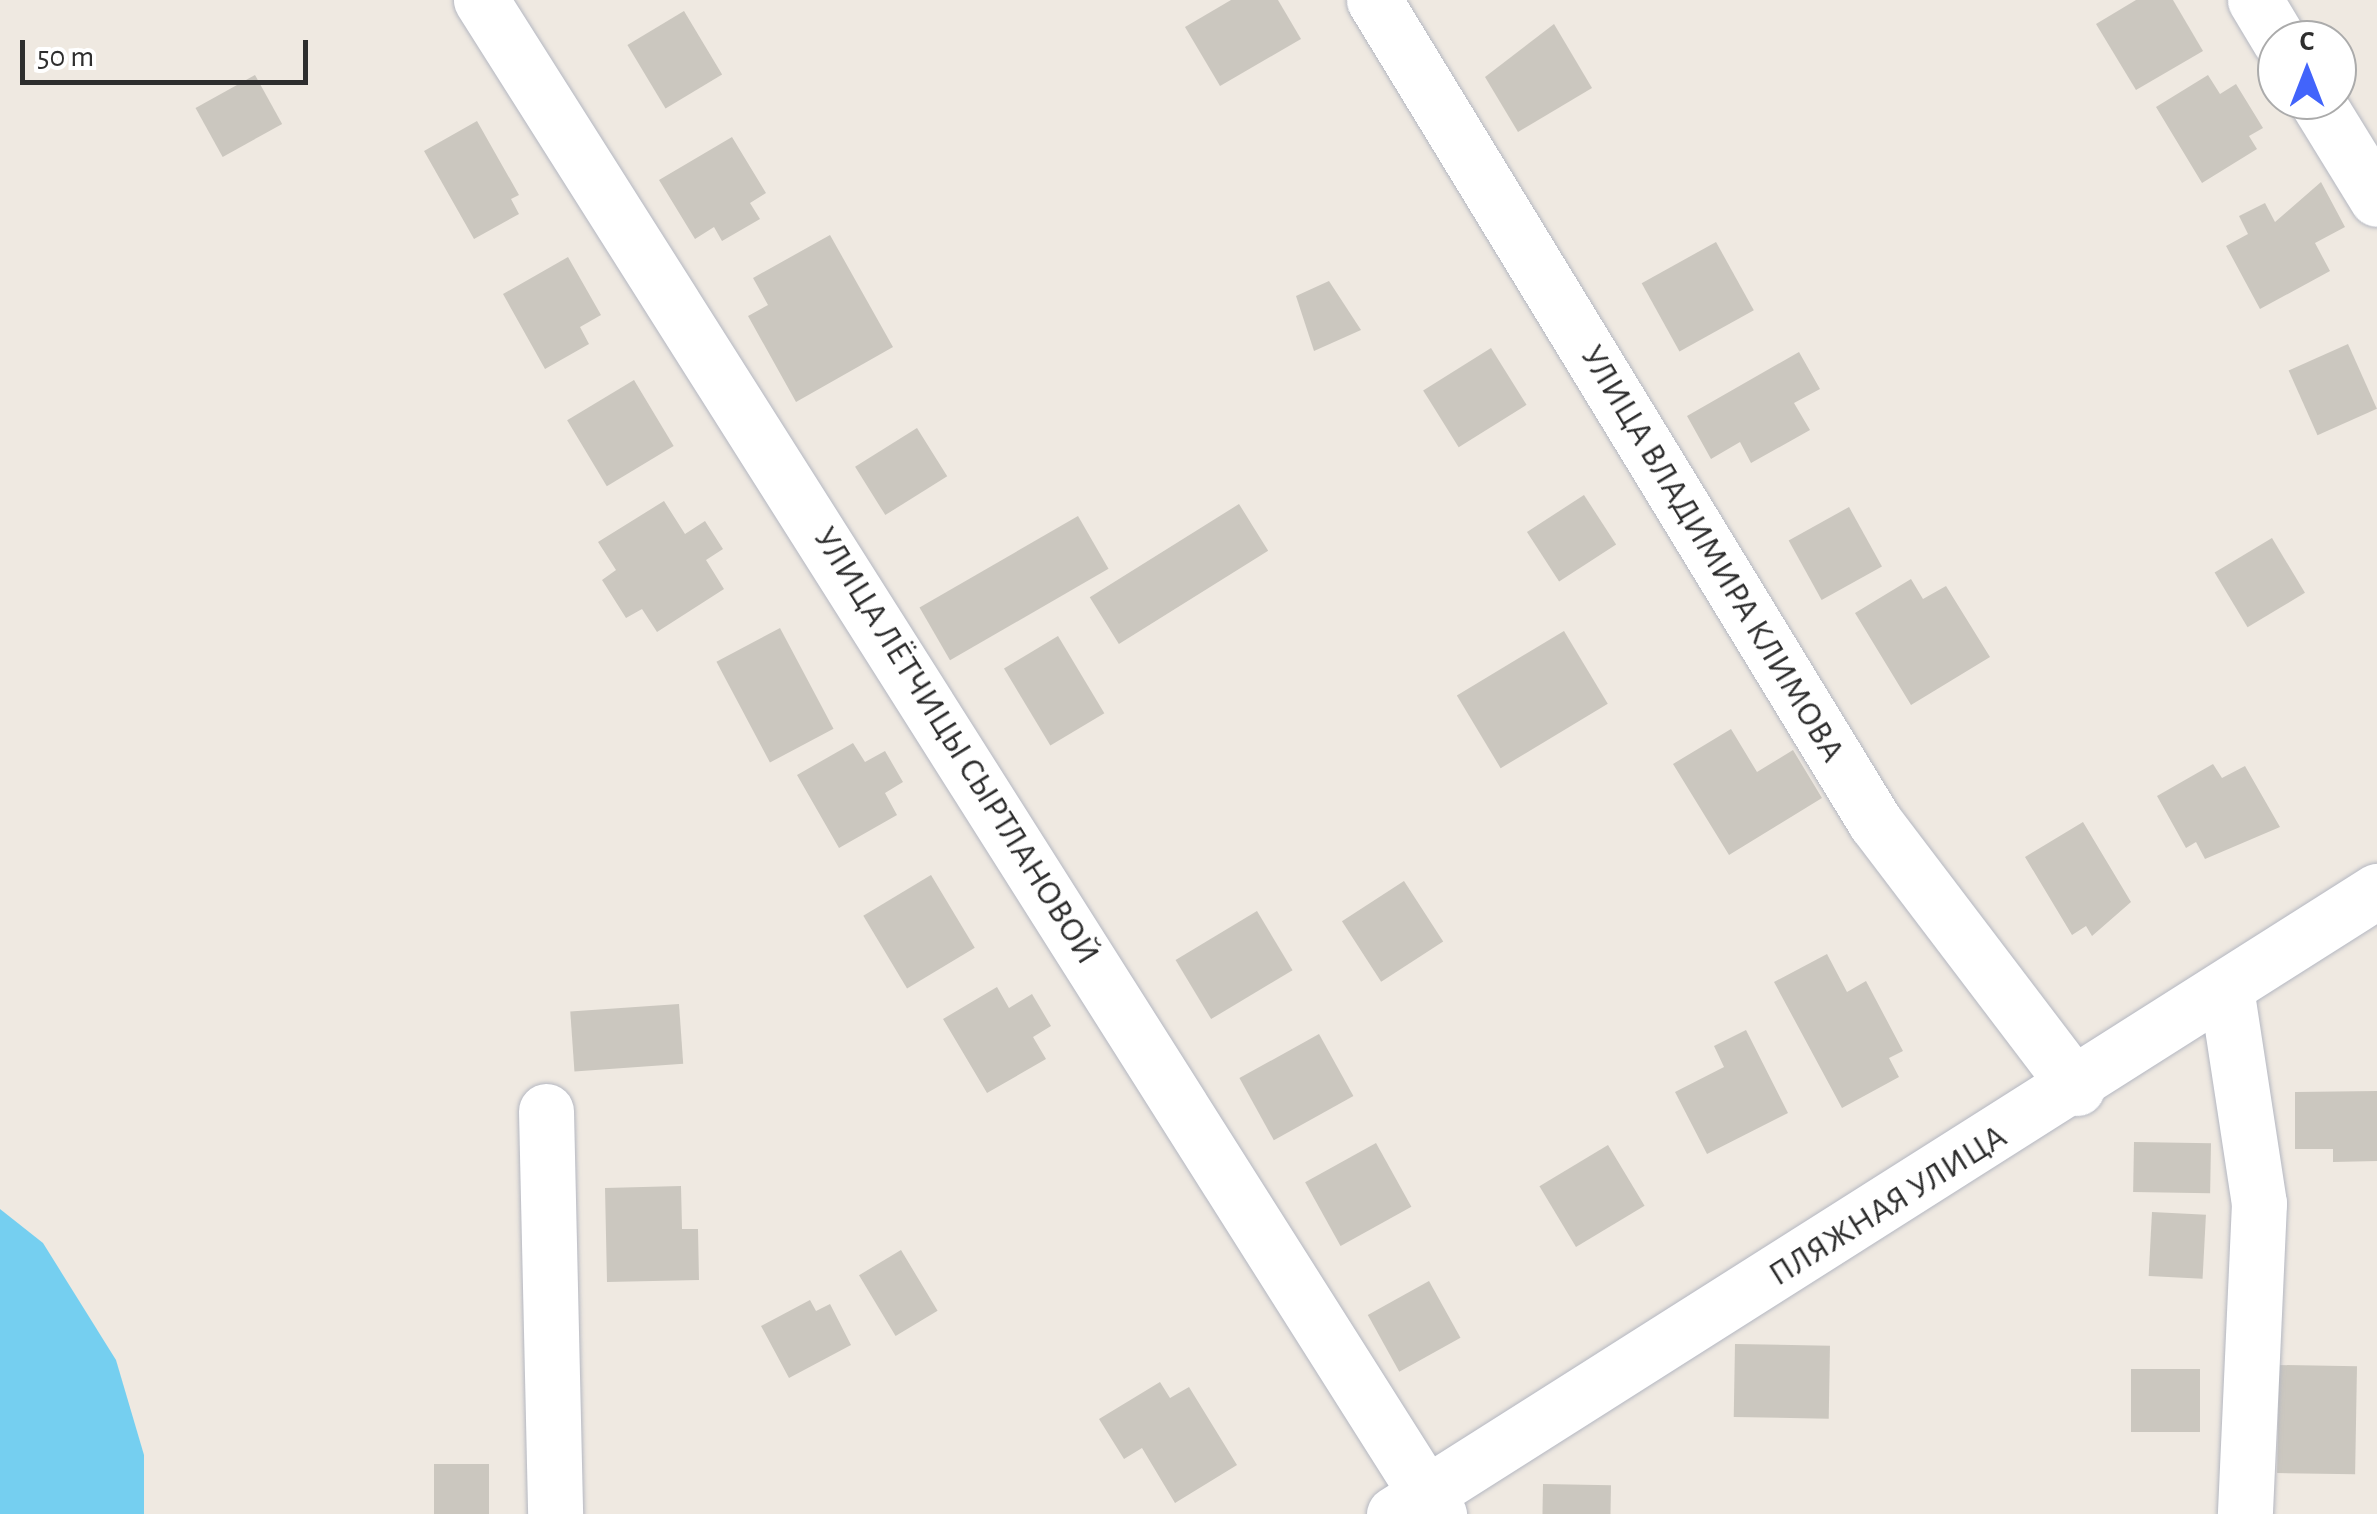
<!DOCTYPE html>
<meta charset="utf-8">
<style>
body{margin:0}
#map{position:relative;width:2377px;height:1514px;overflow:hidden;background:#efe9e1;font-family:"Alegreya Sans",sans-serif}
div>[style]{position:absolute}
.water>*{inset:0;background:#75cff0}
.building>*{inset:0;background:#cbc7bf;transform-origin:0 0}
.roads{filter:drop-shadow(0 0 2px #b4b7c1) drop-shadow(0 0 2px #b4b7c1)}
.minor>*{height:55px;margin:-27.5px;padding:0 27.5px;transform-origin:27.5px;border-radius:27.5px;background:#fff}
span{translate:-50% -50%;white-space:nowrap;text-align:center;line-height:1.15;-webkit-text-stroke:10px #fff;paint-order:stroke}
.street-label{font-size:35px;color:#2e2e2e}
.north{position:absolute;left:2257px;top:20px;width:100px;height:100px;box-sizing:border-box;background:#fff;border:2px solid #ababab;border-radius:50%;rotate:0deg;font-size:28px;font-weight:700;line-height:40px;text-align:center;color:#2e2e2e}
.north::after{content:'';display:block;margin:auto;width:35px;height:45px;background:#4264fb;clip-path:polygon(50% 0,100% 100%,50% 72%,0 100%)}
.scale{position:absolute;left:20px;top:40px;width:288px;height:45px;box-sizing:border-box;border:5px solid #2e2e2e;border-top:0;padding-left:12px;font-size:30px;line-height:35px;white-space:nowrap;color:#2e2e2e;-webkit-text-stroke:8px #fff;paint-order:stroke}
</style>
<div id="map">
<div class="water">
<div style="clip-path:polygon(0 1209px,43px 1243px,116px 1360px,144px 1455px,144px 1514px,0 1514px)"></div>
</div>
<div class="building">
<div style="clip-path:polygon(1231px 0,1278px 0,1301px 39px,1220px 86px,1185px 27px)"></div>
<div style="clip-path:polygon(2136px 0,2173px 0,2203px 51px,2136px 90px,2096px 24px)"></div>
<div style="left:684px;top:11px;width:74px;height:66px;rotate:59deg"></div>
<div style="clip-path:polygon(1554px 24px,1592px 88px,1518px 132px,1485px 77px)"></div>
<div style="left:255px;top:75px;width:56px;height:68px;rotate:61deg"></div>
<div style="clip-path:polygon(2208px 75px,2220px 94px,2236px 84px,2263px 128px,2249px 136px,2257px 149px,2202px 183px,2156px 107px)"></div>
<div style="clip-path:polygon(477px 121px,519px 195px,511px 199px,519px 214px,474px 239px,424px 151px)"></div>
<div style="clip-path:polygon(732px 137px,766px 193px,750px 203px,760px 219px,722px 241px,714px 227px,695px 239px,659px 180px)"></div>
<div style="clip-path:polygon(2321px 182px,2345px 227px,2315px 243px,2330px 271px,2260px 309px,2226px 246px,2248px 234px,2239px 216px,2265px 203px,2275px 222px)"></div>
<div style="clip-path:polygon(830px 235px,893px 347px,796px 402px,748px 316px,768px 305px,753px 278px)"></div>
<div style="left:1716px;top:242px;width:78px;height:85px;rotate:61deg"></div>
<div style="clip-path:polygon(568px 257px,601px 315px,580px 327px,589px 344px,545px 369px,503px 294px)"></div>
<div style="clip-path:polygon(1329px 281px,1361px 330px,1314px 351px,1296px 296px)"></div>
<div style="left:2348px;top:344px;width:71px;height:65px;rotate:66deg"></div>
<div style="left:1491px;top:348px;width:67px;height:80px;rotate:58deg"></div>
<div style="clip-path:polygon(1799px 352px,1820px 389px,1794px 403px,1810px 430px,1751px 463px,1740px 442px,1711px 459px,1687px 416px)"></div>
<div style="left:634px;top:380px;width:77px;height:78px;rotate:59deg"></div>
<div style="left:917px;top:428px;width:57px;height:73px;rotate:58deg"></div>
<div style="left:1584px;top:495px;width:59px;height:68px;rotate:57deg"></div>
<div style="clip-path:polygon(664px 501px,685px 534px,705px 521px,723px 549px,706px 560px,724px 589px,657px 632px,642px 609px,626px 618px,602px 580px,616px 570px,598px 542px)"></div>
<div style="left:1239px;top:504px;width:55px;height:176px;rotate:58deg"></div>
<div style="left:1849px;top:507px;width:68px;height:69px;rotate:61deg"></div>
<div style="left:1078px;top:516px;width:61px;height:183px;rotate:60deg"></div>
<div style="left:2272px;top:538px;width:64px;height:67px;rotate:59deg"></div>
<div style="clip-path:polygon(1911px 579px,1923px 599px,1946px 586px,1990px 657px,1911px 705px,1855px 613px)"></div>
<div style="left:780px;top:628px;width:114px;height:72px;rotate:62deg"></div>
<div style="left:1564px;top:631px;width:85px;height:125px;rotate:59deg"></div>
<div style="left:1058px;top:636px;width:90px;height:63px;rotate:59deg"></div>
<div style="clip-path:polygon(1731px 729px,1757px 772px,1793px 750px,1822px 798px,1729px 855px,1673px 764px)"></div>
<div style="clip-path:polygon(853px 743px,865px 762px,885px 751px,903px 782px,885px 793px,897px 815px,839px 848px,797px 775px)"></div>
<div style="clip-path:polygon(2213px 764px,2222px 778px,2245px 766px,2280px 827px,2205px 859px,2196px 842px,2186px 848px,2157px 796px)"></div>
<div style="clip-path:polygon(2083px 822px,2131px 902px,2092px 936px,2086px 926px,2072px 935px,2025px 857px)"></div>
<div style="left:931px;top:875px;width:85px;height:79px;rotate:59deg"></div>
<div style="left:1404px;top:881px;width:72px;height:74px;rotate:57deg"></div>
<div style="left:1257px;top:911px;width:69px;height:95px;rotate:59deg"></div>
<div style="clip-path:polygon(1827px 954px,1847px 992px,1866px 981px,1903px 1051px,1889px 1058px,1899px 1077px,1842px 1108px,1774px 982px)"></div>
<div style="clip-path:polygon(997px 987px,1009px 1008px,1032px 994px,1051px 1026px,1033px 1037px,1046px 1059px,987px 1093px,943px 1019px)"></div>
<div style="left:679px;top:1004px;width:60px;height:109px;rotate:86deg"></div>
<div style="clip-path:polygon(1746px 1030px,1788px 1113px,1707px 1154px,1675px 1092px,1724px 1067px,1714px 1046px)"></div>
<div style="left:1319px;top:1034px;width:71px;height:91px;rotate:61deg"></div>
<div style="clip-path:polygon(2377px 1091px,2377px 1161px,2333px 1162px,2333px 1149px,2295px 1149px,2295px 1092px)"></div>
<div style="left:2134px;top:1142px;width:77px;height:50px;rotate:1deg"></div>
<div style="left:1376px;top:1143px;width:73px;height:81px;rotate:61deg"></div>
<div style="left:1608px;top:1145px;width:71px;height:80px;rotate:59deg"></div>
<div style="clip-path:polygon(681px 1186px,682px 1229px,698px 1229px,699px 1280px,607px 1282px,605px 1188px)"></div>
<div style="left:2152px;top:1212px;width:54px;height:64px;rotate:3deg"></div>
<div style="left:901px;top:1250px;width:71px;height:49px;rotate:59deg"></div>
<div style="left:1429px;top:1281px;width:65px;height:70px;rotate:61deg"></div>
<div style="clip-path:polygon(810px 1300px,816px 1311px,830px 1304px,851px 1345px,789px 1378px,761px 1326px)"></div>
<div style="left:1735px;top:1344px;width:95px;height:73px;rotate:1deg"></div>
<div style="left:2279px;top:1365px;width:78px;height:108px;rotate:1deg"></div>
<div style="left:2131px;top:1369px;width:69px;height:63px"></div>
<div style="clip-path:polygon(1160px 1382px,1170px 1398px,1189px 1387px,1237px 1465px,1175px 1503px,1142px 1448px,1124px 1459px,1099px 1419px)"></div>
<div style="left:434px;top:1464px;width:55px;height:50px"></div>
<div style="left:1543px;top:1484px;width:68px;height:30px;rotate:1deg"></div>
</div>
<div class="roads">
<div class="minor">
<div style="left:481px;top:0;width:1792px;rotate:57.68deg"></div>
<div style="left:1374px;top:0;width:963px;rotate:58.64deg"></div>
<div style="left:1875px;top:822px;width:334px;rotate:52.8deg"></div>
<div style="left:2255px;top:0;width:47px;rotate:59deg"></div>
<div style="left:2316px;top:100px;width:116px;rotate:58.4deg"></div>
<div style="left:2226px;top:988px;width:218px;rotate:81.3deg"></div>
<div style="left:2259px;top:1203px;width:311px;rotate:92.6deg"></div>
<div style="left:546px;top:1111px;width:403px;rotate:88.7deg"></div>
<div style="left:1394px;top:1514px;width:1164px;rotate:-32.37deg"></div>
</div>
</div>
<div class="street-label">
<span style="left:1712px;top:554px;rotate:59deg">УЛИЦА ВЛАДИМИРА КЛИМОВА</span>
<span style="left:956px;top:746px;rotate:58deg">УЛИЦА ЛЁТЧИЦЫ СЫРТЛАНОВОЙ</span>
<span style="left:1888px;top:1206px;rotate:-32deg">ПЛЯЖНАЯ УЛИЦА</span>
</div>
<div class="north">С</div>
<div class="scale">50 m</div>
</div>
